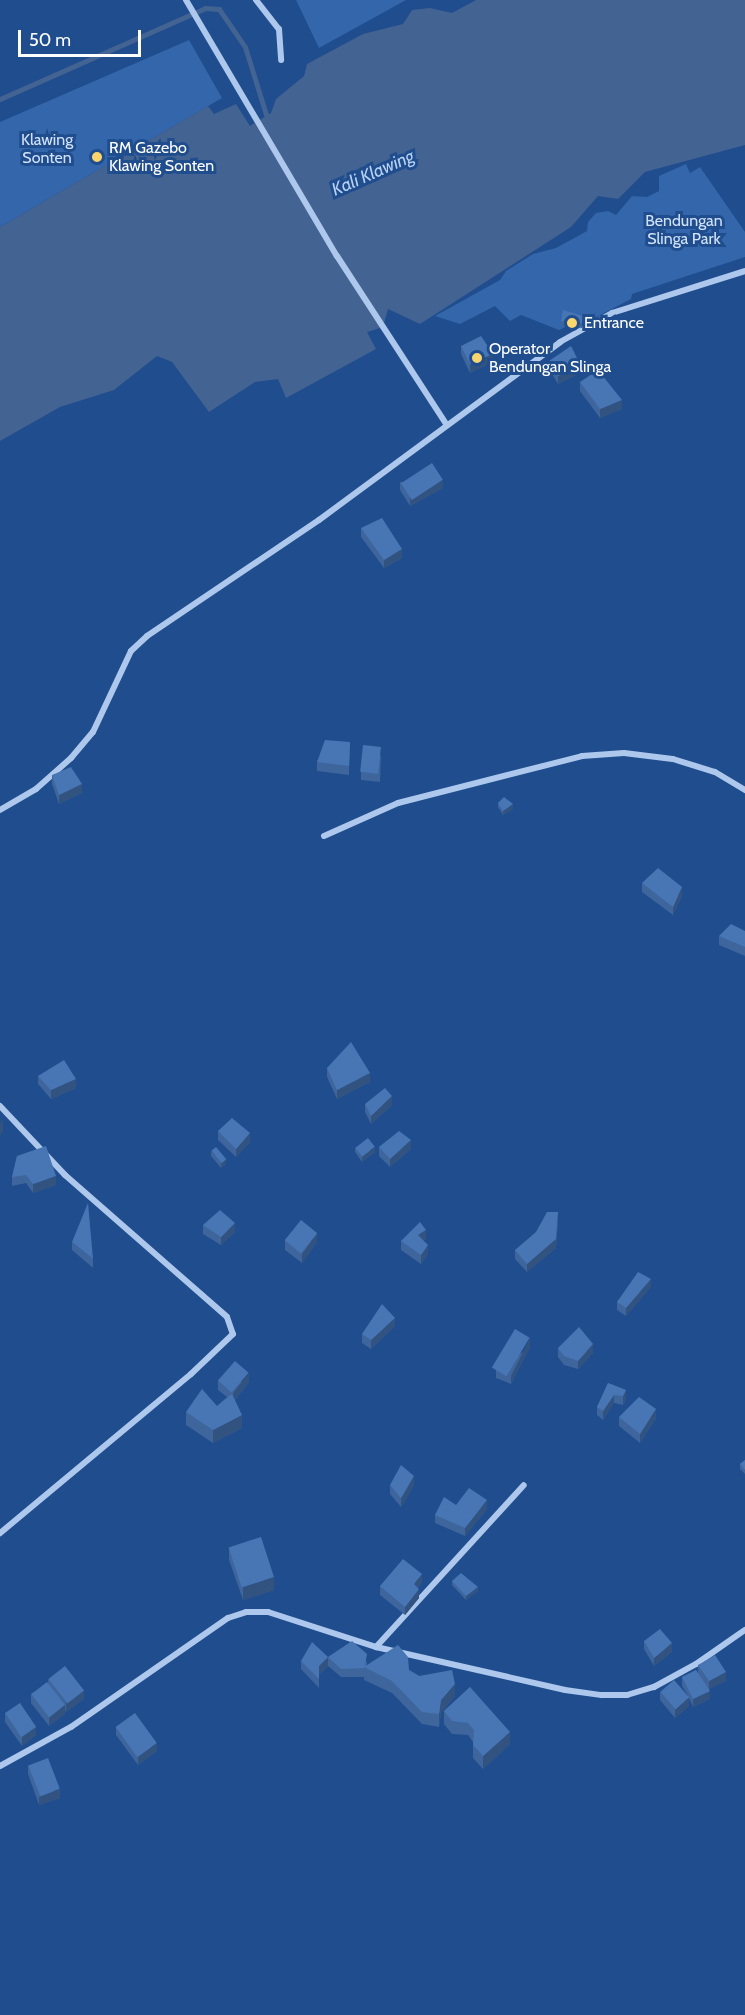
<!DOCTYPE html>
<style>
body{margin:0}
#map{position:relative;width:745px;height:2015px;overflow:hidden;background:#1f4d8d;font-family:Cabin,sans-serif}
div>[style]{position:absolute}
.green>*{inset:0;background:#3366ab}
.water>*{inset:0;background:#436392}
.stream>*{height:5px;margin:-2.5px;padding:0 2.5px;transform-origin:2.5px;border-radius:2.5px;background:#436392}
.street>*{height:6px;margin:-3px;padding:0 3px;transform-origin:3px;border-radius:3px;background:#adc8ec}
.wall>*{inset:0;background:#3e659c}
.shaded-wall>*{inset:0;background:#32537f}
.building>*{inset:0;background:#4876b5;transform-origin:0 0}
.dots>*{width:16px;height:16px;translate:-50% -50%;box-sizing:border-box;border:3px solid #1f4d8d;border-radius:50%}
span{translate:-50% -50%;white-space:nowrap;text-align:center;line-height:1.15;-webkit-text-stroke:6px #1f4d8d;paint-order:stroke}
.park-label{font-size:16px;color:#d2e3f9}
.poi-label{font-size:16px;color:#fff}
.left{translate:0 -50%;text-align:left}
.water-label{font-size:18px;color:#b9d2f3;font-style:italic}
.scale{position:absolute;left:18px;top:30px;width:123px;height:27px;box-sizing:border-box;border:3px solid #fff;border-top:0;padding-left:8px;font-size:18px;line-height:21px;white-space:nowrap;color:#fff;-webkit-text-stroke:4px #1f4d8d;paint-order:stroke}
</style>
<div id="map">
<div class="green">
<div style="clip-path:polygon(296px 0,406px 0,319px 48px)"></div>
<div style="clip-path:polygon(189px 40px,222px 98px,0 227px,0 122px)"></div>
<div style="clip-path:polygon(686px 164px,690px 173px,700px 167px,745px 232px,745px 257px,632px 294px,631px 299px,589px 321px,582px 319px,559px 330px,521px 315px,510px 321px,495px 306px,460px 324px,435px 316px,500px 280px,506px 271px,533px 254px,556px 248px,587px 231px,588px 222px,596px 213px,608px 211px,616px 215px,632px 196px,647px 197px,659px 191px,659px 176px)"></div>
</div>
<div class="water">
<div style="clip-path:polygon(476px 0,745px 0,745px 145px,645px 172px,618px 199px,598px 196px,571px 227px,420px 324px,388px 309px,383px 327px,367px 332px,376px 349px,286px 398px,278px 379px,255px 382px,209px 412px,172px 362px,157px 356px,114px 390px,60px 407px,0 441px,0 227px,208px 106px,214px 114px,236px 104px,250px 126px,271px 113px,276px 99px,304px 76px,307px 64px,363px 34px,403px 24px,412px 10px,430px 8px,452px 13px)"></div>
</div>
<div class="stream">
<div style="left:0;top:99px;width:224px;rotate:-23.9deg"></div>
<div style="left:205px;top:8px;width:14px;rotate:4deg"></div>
<div style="left:219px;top:9px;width:46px;rotate:55.6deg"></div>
<div style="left:245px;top:47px;width:77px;rotate:72.7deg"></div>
</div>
<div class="street">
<div style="left:186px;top:0;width:297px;rotate:59.5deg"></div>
<div style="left:337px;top:256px;width:200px;rotate:57deg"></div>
<div style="left:256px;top:0;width:37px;rotate:52deg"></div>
<div style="left:279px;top:29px;width:31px;rotate:86deg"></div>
<div style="left:0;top:810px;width:42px;rotate:-30.3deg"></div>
<div style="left:36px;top:789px;width:47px;rotate:-41.5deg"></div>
<div style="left:71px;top:758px;width:34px;rotate:-50deg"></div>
<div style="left:93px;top:732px;width:89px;rotate:-64.9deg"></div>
<div style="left:131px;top:651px;width:22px;rotate:-43deg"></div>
<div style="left:147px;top:636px;width:207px;rotate:-34deg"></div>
<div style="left:319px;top:520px;width:300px;rotate:-36.4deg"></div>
<div style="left:560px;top:342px;width:60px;rotate:-29.1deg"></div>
<div style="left:612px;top:313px;width:139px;rotate:-17.5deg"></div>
<div style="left:324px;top:836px;width:81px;rotate:-24deg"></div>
<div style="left:398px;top:803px;width:190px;rotate:-14.3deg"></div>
<div style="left:582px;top:756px;width:42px;rotate:-4.1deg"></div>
<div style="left:624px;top:753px;width:49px;rotate:7deg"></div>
<div style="left:673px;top:759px;width:44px;rotate:17.2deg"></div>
<div style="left:715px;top:772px;width:35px;rotate:31deg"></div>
<div style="left:0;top:1106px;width:95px;rotate:46.7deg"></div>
<div style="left:65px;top:1175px;width:215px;rotate:41.2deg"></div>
<div style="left:227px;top:1317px;width:18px;rotate:71deg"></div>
<div style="left:233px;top:1334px;width:58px;rotate:136.4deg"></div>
<div style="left:191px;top:1374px;width:249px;rotate:140.2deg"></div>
<div style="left:376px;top:1647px;width:219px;rotate:-47.6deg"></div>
<div style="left:0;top:1766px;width:81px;rotate:-28.8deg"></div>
<div style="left:71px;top:1727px;width:191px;rotate:-34.8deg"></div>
<div style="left:228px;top:1618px;width:19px;rotate:-18deg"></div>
<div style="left:246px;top:1612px;width:22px"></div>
<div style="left:268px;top:1612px;width:114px;rotate:18deg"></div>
<div style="left:376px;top:1647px;width:194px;rotate:12.8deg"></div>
<div style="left:565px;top:1690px;width:37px;rotate:8deg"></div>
<div style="left:602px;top:1695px;width:25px"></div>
<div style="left:627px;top:1695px;width:28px;rotate:-17deg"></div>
<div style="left:654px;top:1687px;width:48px;rotate:-28.7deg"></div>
<div style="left:696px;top:1664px;width:60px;rotate:-34.8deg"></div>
</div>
<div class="wall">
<div style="clip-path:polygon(583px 320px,582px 328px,561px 325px,561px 321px)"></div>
<div style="clip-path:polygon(461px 346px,493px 362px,470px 373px,461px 354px)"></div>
<div style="clip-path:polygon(549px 361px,580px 373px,558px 384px,549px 369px)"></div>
<div style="clip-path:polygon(580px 382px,622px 409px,600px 418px,580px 391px)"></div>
<div style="clip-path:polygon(400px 482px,443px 488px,410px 506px,400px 490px)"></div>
<div style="clip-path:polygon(361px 528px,402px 558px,384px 568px,361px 537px)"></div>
<div style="clip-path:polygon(350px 742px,349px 775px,317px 771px,317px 762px)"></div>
<div style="clip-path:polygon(381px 755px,380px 782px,361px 780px,361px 772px)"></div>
<div style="clip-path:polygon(52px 775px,82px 793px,59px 804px,52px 784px)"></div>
<div style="clip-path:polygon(498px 803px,513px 809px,503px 815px,498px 807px)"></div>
<div style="clip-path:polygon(642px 883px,682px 896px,673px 915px,642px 892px)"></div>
<div style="clip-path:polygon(745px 931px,745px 956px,719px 945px,719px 936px)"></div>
<div style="clip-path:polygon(327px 1068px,370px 1082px,337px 1099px,327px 1077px)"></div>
<div style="clip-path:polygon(38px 1076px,76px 1088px,51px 1099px,38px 1084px)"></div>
<div style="clip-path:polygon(365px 1104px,392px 1105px,371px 1124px,365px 1112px)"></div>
<div style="clip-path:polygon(218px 1131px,250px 1142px,236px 1157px,218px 1140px)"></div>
<div style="clip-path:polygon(379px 1147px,411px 1149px,390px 1167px,379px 1156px)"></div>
<div style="clip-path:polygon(355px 1148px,375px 1152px,362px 1162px,355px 1152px)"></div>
<div style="clip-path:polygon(211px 1151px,226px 1164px,221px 1168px,211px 1156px)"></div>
<div style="clip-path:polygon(17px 1156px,56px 1185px,33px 1193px,26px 1183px,12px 1186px,12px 1177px)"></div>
<div style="clip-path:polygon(558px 1221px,556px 1248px,527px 1272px,515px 1259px,515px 1250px)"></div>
<div style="clip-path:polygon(203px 1225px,235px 1232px,221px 1245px,203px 1234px)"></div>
<div style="clip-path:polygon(426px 1239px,423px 1241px,428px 1254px,421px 1264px,401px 1250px,401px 1241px)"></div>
<div style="clip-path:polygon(285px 1241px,317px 1242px,302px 1263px,285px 1250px)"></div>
<div style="clip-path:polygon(72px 1242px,93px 1259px,93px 1268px,72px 1250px)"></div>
<div style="clip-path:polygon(651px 1287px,626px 1316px,617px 1310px,617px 1302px)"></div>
<div style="clip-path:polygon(395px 1326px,371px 1349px,362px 1343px,362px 1334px)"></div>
<div style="clip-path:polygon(530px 1347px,511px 1384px,496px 1378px,496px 1370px)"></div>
<div style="clip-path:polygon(558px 1348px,593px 1353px,578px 1369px,564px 1365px,558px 1357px)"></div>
<div style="clip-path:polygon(218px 1381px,249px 1382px,235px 1400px,242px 1428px,213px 1443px,186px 1425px,186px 1412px,217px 1406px,227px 1397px,218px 1390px)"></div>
<div style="clip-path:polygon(608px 1383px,626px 1390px,626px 1399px,623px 1405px,614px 1403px,603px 1420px,597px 1415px,597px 1407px)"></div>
<div style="clip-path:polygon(619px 1417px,656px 1418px,640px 1443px,619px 1426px)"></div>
<div style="clip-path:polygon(745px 1460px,745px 1474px,740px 1469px,740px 1464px)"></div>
<div style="clip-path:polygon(390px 1485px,414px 1485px,401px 1507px,390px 1494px)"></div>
<div style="clip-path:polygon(456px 1505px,487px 1509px,465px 1536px,435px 1523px,435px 1515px)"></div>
<div style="clip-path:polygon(229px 1548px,274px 1590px,243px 1600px,229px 1560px)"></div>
<div style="clip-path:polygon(452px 1581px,478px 1591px,466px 1600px,452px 1585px)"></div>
<div style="clip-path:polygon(422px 1582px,418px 1588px,419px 1598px,405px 1615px,380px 1595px,380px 1586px)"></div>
<div style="clip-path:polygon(644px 1641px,672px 1652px,654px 1666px,644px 1649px)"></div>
<div style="clip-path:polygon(328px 1657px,367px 1662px,367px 1665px,409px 1670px,455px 1696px,441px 1713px,439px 1727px,422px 1724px,392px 1693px,364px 1680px,364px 1677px,341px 1677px,328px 1666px,319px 1675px,319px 1688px,301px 1669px,301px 1661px)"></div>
<div style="clip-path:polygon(698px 1665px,726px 1681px,709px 1689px,710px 1699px,693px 1707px,689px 1698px,689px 1706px,675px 1718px,660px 1700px,660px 1692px,688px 1696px,682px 1686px,682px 1677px,698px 1673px)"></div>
<div style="clip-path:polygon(48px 1679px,84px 1699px,66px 1712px,65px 1710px,65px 1714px,49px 1726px,31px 1703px,31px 1694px,48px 1683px)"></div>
<div style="clip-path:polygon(470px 1687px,510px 1744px,483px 1769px,473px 1758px,473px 1742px,468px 1735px,452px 1734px,444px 1724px,444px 1711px)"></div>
<div style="clip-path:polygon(5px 1713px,36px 1735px,22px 1746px,5px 1722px)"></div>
<div style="clip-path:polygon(116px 1727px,157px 1751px,138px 1765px,116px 1735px)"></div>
<div style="clip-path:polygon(28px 1765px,60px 1798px,39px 1805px,28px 1774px)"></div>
</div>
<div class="shaded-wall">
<div style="clip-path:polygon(493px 354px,493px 362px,470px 373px,470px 364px)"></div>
<div style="clip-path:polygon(580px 364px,580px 373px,558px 384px,558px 376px)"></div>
<div style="clip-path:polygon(622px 400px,622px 409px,600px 418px,600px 409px)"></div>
<div style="clip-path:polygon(443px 480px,443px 488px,410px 506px,410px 498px)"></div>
<div style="clip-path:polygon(402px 549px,402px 558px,384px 568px,384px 560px)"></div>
<div style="clip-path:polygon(82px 784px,82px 793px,59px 804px,59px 795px)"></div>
<div style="clip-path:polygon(513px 804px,513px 809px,503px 815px,503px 811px)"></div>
<div style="clip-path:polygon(682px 887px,682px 896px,673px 915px,673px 907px)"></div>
<div style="clip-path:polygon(370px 1073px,370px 1082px,337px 1099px,337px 1090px)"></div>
<div style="clip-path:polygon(76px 1079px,76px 1088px,51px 1099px,51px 1090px)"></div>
<div style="clip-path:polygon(392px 1096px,392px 1105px,371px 1124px,371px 1116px)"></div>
<div style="clip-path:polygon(3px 1119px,3px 1132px,0 1136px,0 1123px)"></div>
<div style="clip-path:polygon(250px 1133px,250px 1142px,236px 1157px,236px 1149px)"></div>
<div style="clip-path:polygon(411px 1140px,411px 1149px,390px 1167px,390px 1159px)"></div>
<div style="clip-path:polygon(375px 1147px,375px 1152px,362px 1162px,362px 1157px)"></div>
<div style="clip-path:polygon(226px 1159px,226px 1164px,221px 1168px,221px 1163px)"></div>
<div style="clip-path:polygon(56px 1176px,56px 1185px,33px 1193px,33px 1184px)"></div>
<div style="clip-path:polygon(558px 1212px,556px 1248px,527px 1272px,527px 1264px)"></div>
<div style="clip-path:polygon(235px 1223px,235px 1232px,221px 1245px,221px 1237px)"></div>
<div style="clip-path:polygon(426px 1230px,426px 1239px,418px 1244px,418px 1235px)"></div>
<div style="clip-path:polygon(317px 1233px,317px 1242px,302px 1263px,302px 1254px)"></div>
<div style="clip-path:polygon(428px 1245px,428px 1254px,421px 1264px,421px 1255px)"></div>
<div style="clip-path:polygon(651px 1279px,651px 1287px,626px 1316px,626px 1308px)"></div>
<div style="clip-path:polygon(395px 1318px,395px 1326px,371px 1349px,371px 1340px)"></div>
<div style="clip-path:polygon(530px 1338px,530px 1347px,511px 1384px,511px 1376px)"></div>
<div style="clip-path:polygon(593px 1344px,593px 1353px,578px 1369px,578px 1361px)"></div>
<div style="clip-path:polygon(249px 1373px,249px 1382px,233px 1402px,233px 1393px)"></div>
<div style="clip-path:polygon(626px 1390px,626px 1399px,623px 1405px,623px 1396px)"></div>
<div style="clip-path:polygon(614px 1395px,614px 1403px,603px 1420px,603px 1411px)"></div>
<div style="clip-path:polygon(656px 1409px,656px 1418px,640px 1443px,640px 1434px)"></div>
<div style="clip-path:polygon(242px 1415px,242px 1428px,213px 1443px,213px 1430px)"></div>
<div style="clip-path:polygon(414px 1476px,414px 1485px,401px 1507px,401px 1498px)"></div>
<div style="clip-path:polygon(487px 1500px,487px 1509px,465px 1536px,465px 1528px)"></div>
<div style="clip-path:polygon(422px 1574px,422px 1582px,414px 1593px,414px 1584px)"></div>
<div style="clip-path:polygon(274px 1577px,274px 1590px,243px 1600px,243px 1587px)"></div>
<div style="clip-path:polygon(478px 1587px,478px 1591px,466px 1600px,466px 1596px)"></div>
<div style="clip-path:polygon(419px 1589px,419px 1598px,405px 1615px,405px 1607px)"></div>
<div style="clip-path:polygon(672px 1643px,672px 1652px,654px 1666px,654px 1658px)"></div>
<div style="clip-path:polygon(328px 1657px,328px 1666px,319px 1675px,319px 1666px)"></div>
<div style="clip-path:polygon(726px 1672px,726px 1681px,709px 1689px,709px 1681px)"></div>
<div style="clip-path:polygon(455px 1684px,455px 1696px,441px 1713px,439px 1727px,439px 1714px,441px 1700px)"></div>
<div style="clip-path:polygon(84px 1690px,84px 1699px,66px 1712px,66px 1703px)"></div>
<div style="clip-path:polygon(710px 1691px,710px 1699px,693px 1707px,693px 1699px)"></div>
<div style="clip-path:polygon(689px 1697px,689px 1706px,675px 1718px,675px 1710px)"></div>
<div style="clip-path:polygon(65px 1705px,65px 1714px,49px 1726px,49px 1718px)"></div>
<div style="clip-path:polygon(36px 1727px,36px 1735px,22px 1746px,22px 1737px)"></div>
<div style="clip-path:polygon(510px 1732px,510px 1744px,483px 1769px,483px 1756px)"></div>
<div style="clip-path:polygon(157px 1743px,157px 1751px,138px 1765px,138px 1757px)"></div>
<div style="clip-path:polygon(60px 1789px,60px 1798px,39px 1805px,39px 1797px)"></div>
</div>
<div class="building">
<div style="clip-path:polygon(563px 310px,583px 316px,582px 323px,561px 321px)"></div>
<div style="clip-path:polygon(481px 336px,493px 354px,470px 364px,461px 346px)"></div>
<div style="clip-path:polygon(571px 346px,580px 364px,558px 376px,549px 361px)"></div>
<div style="clip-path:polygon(598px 370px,622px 400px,600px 409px,580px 382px)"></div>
<div style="left:432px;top:463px;width:20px;height:37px;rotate:57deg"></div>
<div style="clip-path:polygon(382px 518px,402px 549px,384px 560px,361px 528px)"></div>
<div style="clip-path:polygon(325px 740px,350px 742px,349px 766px,317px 762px)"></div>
<div style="left:363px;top:745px;width:18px;height:27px;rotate:6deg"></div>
<div style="clip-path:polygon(71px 767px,82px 784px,59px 795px,52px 775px)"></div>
<div style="clip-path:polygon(504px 797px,513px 804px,503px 811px,498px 803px)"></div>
<div style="clip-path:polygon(658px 868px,682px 887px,673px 907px,642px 883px)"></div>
<div style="clip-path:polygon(731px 924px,745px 931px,745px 947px,719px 936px)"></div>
<div style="clip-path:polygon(351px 1042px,370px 1073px,337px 1090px,327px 1068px)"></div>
<div style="clip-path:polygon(64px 1060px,76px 1079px,51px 1090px,38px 1076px)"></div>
<div style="clip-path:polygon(385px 1088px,392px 1096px,371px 1116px,365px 1104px)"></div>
<div style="clip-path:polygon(232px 1118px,250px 1133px,236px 1149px,218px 1131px)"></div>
<div style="clip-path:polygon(399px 1131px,411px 1140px,390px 1159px,379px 1147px)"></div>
<div style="left:368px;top:1138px;width:11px;height:16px;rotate:52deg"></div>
<div style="clip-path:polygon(46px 1146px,56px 1176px,33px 1184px,26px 1175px,12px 1177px,17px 1156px)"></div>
<div style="left:216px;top:1147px;width:16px;height:6px;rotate:50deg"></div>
<div style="clip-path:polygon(88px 1203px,93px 1259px,72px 1242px)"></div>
<div style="clip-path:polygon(220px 1210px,235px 1223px,221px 1237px,203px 1225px)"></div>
<div style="clip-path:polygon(547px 1212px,558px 1212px,556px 1239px,527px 1264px,515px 1250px,536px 1232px)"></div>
<div style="left:301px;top:1220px;width:21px;height:26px;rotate:39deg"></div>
<div style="clip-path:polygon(420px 1222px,426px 1230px,418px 1235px,428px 1245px,421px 1255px,401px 1241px)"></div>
<div style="clip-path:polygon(638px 1272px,651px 1279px,626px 1308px,617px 1302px)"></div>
<div style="clip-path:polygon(382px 1304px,395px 1318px,371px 1340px,362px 1334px)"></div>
<div style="clip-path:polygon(579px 1327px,593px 1344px,578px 1361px,564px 1356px,558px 1348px)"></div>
<div style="left:515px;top:1329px;width:17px;height:45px;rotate:31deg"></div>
<div style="left:235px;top:1361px;width:18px;height:26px;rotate:41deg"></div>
<div style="clip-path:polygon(608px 1383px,626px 1390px,623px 1396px,614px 1395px,603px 1411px,597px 1407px)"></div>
<div style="clip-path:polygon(202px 1389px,217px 1406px,232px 1394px,242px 1415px,213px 1430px,186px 1412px)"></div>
<div style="clip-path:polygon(639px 1397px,656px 1409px,640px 1434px,619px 1417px)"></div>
<div style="clip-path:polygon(745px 1460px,745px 1470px,740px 1464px)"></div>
<div style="clip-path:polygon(401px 1465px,414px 1476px,401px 1498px,390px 1485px)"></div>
<div style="clip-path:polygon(469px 1488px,487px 1500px,465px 1528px,435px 1515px,444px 1497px,456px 1505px)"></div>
<div style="left:261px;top:1537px;width:42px;height:34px;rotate:72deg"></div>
<div style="clip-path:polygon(403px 1559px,422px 1574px,414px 1584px,419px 1589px,405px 1607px,380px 1586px)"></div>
<div style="clip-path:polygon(461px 1573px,478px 1587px,466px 1596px,452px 1581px)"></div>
<div style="clip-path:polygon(660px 1629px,672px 1643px,654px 1658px,644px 1641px)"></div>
<div style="clip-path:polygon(352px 1641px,367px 1654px,365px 1666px,364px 1668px,341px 1669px,328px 1657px,319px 1666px,319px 1679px,301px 1661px,312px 1642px,328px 1657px)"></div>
<div style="clip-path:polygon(398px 1645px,408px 1657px,409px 1670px,419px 1676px,452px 1670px,455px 1684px,441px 1700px,439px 1714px,422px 1712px,392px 1681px,364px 1667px)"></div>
<div style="clip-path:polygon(715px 1655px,726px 1672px,709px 1681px,698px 1665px)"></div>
<div style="left:65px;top:1666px;width:31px;height:21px;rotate:52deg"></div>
<div style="clip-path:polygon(696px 1670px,710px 1691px,693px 1699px,682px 1677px)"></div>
<div style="left:674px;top:1680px;width:23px;height:18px;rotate:49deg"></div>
<div style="left:47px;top:1682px;width:29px;height:20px;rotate:52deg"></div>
<div style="clip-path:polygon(470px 1687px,510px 1732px,483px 1756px,473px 1745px,474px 1730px,468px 1723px,452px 1721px,444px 1711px)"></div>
<div style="left:20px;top:1703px;width:29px;height:18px;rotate:56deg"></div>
<div style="left:135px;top:1713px;width:37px;height:24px;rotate:54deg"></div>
<div style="left:48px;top:1758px;width:33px;height:21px;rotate:69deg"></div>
</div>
<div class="dots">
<div style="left:97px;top:157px;background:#fad56d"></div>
<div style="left:572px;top:323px;background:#fad56d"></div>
<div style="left:477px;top:358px;background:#fad56d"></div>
</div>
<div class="park-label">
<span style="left:47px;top:149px">Klawing<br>Sonten</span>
<span style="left:684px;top:230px">Bendungan<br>Slinga Park</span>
</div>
<div class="poi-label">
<span class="left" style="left:109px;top:157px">RM Gazebo<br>Klawing Sonten</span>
<span class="left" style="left:584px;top:323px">Entrance</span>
<span class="left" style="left:489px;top:358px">Operator<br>Bendungan Slinga</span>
</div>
<div class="water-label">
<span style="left:373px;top:173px;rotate:-24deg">Kali Klawing</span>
</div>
<div class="scale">50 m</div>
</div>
